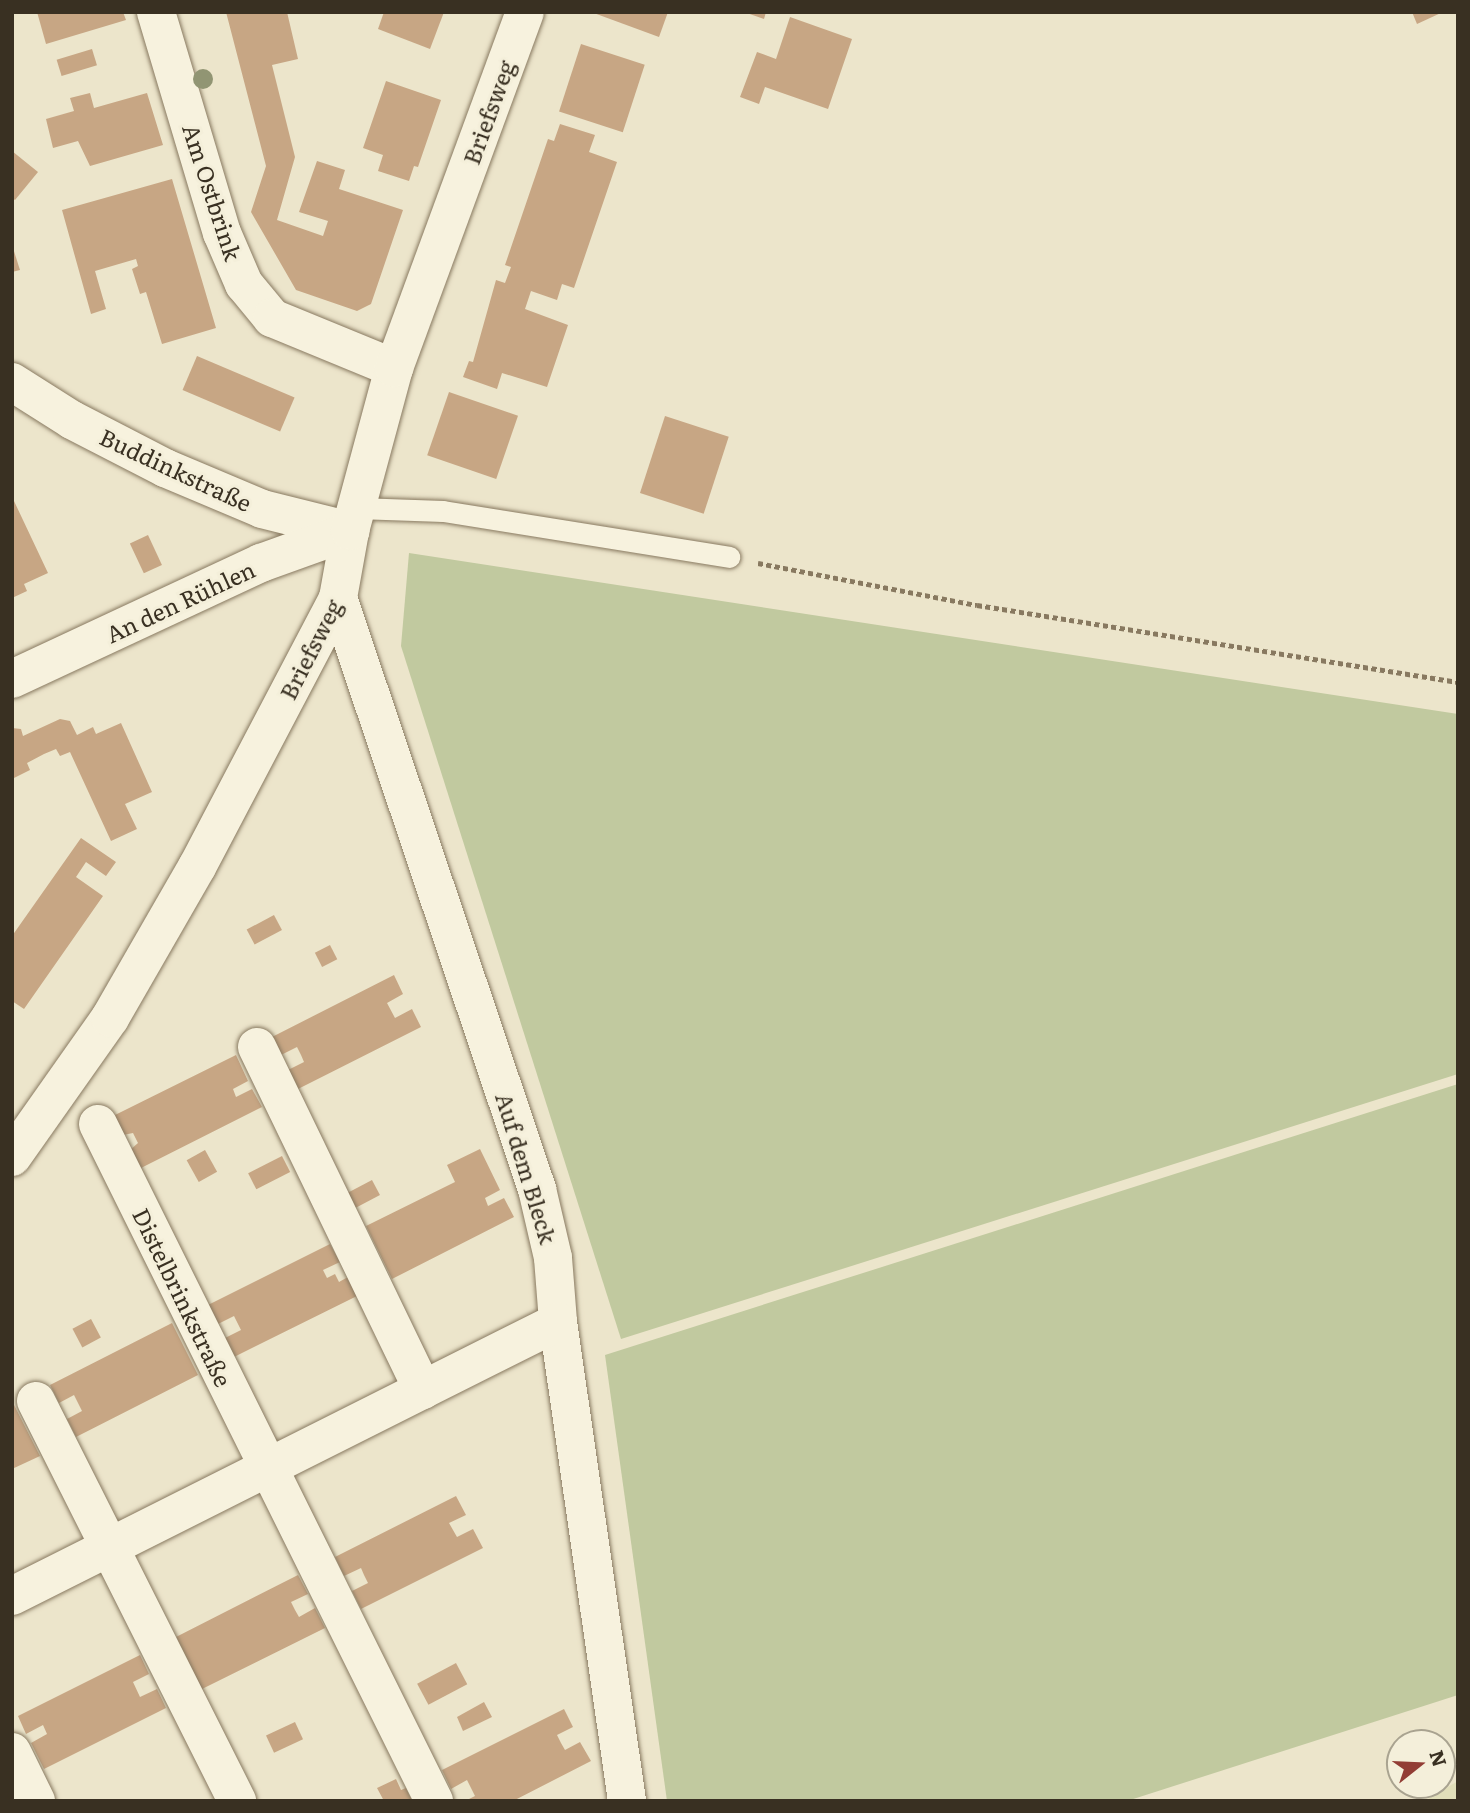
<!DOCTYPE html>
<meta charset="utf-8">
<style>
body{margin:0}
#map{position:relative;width:1470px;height:1813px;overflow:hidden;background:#ece5cb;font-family:Literata,serif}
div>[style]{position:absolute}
.farmland>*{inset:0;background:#e1deb9}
.green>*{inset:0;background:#c1c99f}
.building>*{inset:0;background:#c7a684;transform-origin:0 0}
.path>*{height:4.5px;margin-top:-2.25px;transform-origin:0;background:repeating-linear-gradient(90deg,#887960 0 5px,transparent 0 8.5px)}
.roads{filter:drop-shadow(0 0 2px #887960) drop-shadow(0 0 2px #887960)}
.lane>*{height:21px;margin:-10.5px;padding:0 10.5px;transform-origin:10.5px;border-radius:10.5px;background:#f7f2de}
.street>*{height:38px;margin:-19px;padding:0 19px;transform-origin:19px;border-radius:19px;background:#f7f2de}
.trees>*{width:20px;height:20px;margin:-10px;border-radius:50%;background:#919573}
span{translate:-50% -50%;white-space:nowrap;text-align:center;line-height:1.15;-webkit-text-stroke:6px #f4efda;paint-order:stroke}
.street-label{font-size:23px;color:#393022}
.frame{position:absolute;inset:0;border:14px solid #393022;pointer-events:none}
.north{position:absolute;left:1386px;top:1729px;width:70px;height:70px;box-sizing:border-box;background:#f4efda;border:2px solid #a9a390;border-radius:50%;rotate:72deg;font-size:19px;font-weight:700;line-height:28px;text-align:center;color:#393022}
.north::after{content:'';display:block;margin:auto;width:24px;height:32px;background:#923d35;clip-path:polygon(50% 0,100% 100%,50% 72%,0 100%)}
</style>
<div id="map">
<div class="farmland">
<div style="clip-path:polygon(1458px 1781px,1458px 1801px,1424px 1801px)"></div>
</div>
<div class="green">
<div style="clip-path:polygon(409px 553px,1458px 714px,1458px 1074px,621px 1339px,401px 646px)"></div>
<div style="clip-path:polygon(1458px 1084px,1458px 1695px,1127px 1801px,667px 1801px,605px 1355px)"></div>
</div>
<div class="building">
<div style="clip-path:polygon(37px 12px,123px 12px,126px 20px,46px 44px)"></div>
<div style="clip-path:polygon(226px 12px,287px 12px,298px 59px,272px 65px,295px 157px,277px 220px,323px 236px,328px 221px,299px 212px,317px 161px,345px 170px,339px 189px,403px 210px,371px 304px,357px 311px,296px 290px,251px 212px,266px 166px)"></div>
<div style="clip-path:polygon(384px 12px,444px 12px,430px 49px,378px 29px)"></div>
<div style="clip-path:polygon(591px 12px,668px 12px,659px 37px)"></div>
<div style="clip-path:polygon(744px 12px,766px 12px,764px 19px)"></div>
<div style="clip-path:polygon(1412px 12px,1443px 12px,1417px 24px)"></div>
<div style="clip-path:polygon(790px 17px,852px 39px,828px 109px,765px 87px,759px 104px,740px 97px,757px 52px,776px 59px)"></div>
<div style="left:581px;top:44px;width:67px;height:71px;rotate:18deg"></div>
<div style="left:92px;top:49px;width:17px;height:37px;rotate:73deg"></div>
<div style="clip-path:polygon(386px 81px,441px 100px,418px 167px,414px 166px,409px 181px,378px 171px,383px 155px,363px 148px)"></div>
<div style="clip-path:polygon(90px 93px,94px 108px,147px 93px,163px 145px,90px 166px,78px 141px,53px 148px,46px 119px,74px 111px,70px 98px)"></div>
<div style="clip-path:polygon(560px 124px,595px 135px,589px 152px,617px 162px,574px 288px,562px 284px,557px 300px,531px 291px,525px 309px,568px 325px,547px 387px,502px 373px,497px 389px,463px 377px,469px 361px,473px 362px,496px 280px,505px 283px,511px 267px,505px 265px,548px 139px,554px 141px)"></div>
<div style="clip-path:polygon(12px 151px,38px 172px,15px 200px,12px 198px)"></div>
<div style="clip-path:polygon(172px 179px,216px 328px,162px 344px,146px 292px,140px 294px,132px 269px,138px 266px,136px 259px,95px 271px,106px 309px,91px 314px,62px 210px)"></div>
<div style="clip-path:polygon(12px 245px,20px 270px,12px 272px)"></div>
<div style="left:197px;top:356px;width:106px;height:37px;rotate:23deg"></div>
<div style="left:449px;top:392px;width:73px;height:67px;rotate:19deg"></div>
<div style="left:665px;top:416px;width:67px;height:81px;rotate:18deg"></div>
<div style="clip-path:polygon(14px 501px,48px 573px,24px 584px,27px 591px,12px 598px)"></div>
<div style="left:148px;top:535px;width:33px;height:20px;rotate:65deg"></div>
<div style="clip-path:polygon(60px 719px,70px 721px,77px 735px,93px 727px,96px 734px,121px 723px,152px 792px,125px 804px,137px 829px,111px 841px,70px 752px,60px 756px,56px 749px,44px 754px,27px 763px,30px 770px,12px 779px,12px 728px,21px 729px,23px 736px)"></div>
<div style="clip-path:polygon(81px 838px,116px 862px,106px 876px,86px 862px,76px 877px,103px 896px,24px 1009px,12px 1001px,12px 936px)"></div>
<div style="left:274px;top:915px;width:17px;height:31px;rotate:62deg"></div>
<div style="left:330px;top:945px;width:16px;height:17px;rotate:63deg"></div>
<div style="clip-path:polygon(394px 975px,403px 994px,387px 1003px,395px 1018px,412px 1009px,421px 1027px,298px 1089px,288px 1070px,304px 1062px,301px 1055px,297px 1047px,281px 1055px,272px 1037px)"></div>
<div style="clip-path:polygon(236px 1055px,248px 1081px,233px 1089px,236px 1097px,252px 1089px,262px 1107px,139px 1169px,130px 1150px,138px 1143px,133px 1133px,123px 1135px,113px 1116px)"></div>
<div style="clip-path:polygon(480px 1149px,500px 1190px,485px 1198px,488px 1206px,504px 1198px,514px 1217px,392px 1279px,366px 1226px,455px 1182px,447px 1165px)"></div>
<div style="left:205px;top:1150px;width:25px;height:21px;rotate:61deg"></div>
<div style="left:282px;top:1156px;width:18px;height:38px;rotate:63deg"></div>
<div style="left:372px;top:1180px;width:17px;height:29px;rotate:62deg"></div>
<div style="clip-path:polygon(330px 1244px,340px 1262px,323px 1270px,327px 1278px,335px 1274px,339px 1282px,348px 1277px,357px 1296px,234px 1357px,225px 1338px,241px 1330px,234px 1316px,218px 1324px,208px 1305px)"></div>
<div style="left:91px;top:1319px;width:21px;height:21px;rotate:62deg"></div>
<div style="clip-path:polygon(172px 1323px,198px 1375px,76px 1437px,67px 1419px,82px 1411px,74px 1395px,59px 1403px,50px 1385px)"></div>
<div style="clip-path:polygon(12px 1401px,40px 1456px,12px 1469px)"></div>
<div style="clip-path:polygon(456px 1496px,466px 1515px,449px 1523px,457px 1537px,473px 1529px,483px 1548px,361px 1609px,352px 1591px,368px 1583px,364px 1575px,361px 1568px,344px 1576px,335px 1557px)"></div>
<div style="clip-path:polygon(298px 1575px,308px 1594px,291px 1602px,295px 1610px,299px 1617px,315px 1608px,325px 1628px,202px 1689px,176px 1637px)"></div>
<div style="clip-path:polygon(140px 1655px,149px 1674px,133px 1682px,140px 1697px,157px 1689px,166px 1708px,44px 1769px,31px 1743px,47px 1734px,43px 1725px,26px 1734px,18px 1716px)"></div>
<div style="left:456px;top:1663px;width:24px;height:44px;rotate:62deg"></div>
<div style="clip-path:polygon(484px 1702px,492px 1717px,463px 1731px,457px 1717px)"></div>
<div style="clip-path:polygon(564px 1709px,573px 1727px,557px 1735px,561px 1743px,565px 1750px,580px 1742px,591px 1761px,513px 1801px,465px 1801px,475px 1796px,467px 1780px,451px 1789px,442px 1770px)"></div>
<div style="left:295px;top:1722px;width:19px;height:32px;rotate:65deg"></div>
<div style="clip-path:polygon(396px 1779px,401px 1790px,406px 1788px,412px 1801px,384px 1801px,377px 1788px)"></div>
</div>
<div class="path">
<div style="left:758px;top:563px;width:223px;rotate:10.9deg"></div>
<div style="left:977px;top:605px;width:487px;rotate:9.1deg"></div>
</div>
<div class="roads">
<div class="lane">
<div style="left:357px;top:508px;width:86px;rotate:2deg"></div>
<div style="left:443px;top:511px;width:290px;rotate:9.1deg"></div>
</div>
<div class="street">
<div style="left:156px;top:12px;width:231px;rotate:73.4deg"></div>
<div style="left:222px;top:233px;width:56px;rotate:66.7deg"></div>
<div style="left:244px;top:284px;width:44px;rotate:50.5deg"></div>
<div style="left:272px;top:318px;width:132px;rotate:22.3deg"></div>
<div style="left:12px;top:382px;width:71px;rotate:32.3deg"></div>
<div style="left:72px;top:420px;width:105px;rotate:27.3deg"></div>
<div style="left:165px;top:468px;width:105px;rotate:22.9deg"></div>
<div style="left:262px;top:509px;width:91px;rotate:14deg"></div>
<div style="left:338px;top:598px;width:624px;rotate:71.39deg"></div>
<div style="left:537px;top:1189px;width:71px;rotate:76.9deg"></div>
<div style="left:553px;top:1258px;width:64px;rotate:85.5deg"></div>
<div style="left:558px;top:1322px;width:484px;rotate:81.8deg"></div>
<div style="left:12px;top:679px;width:275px;rotate:-25deg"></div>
<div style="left:261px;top:563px;width:95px;rotate:-19.8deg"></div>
<div style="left:257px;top:1047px;width:381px;rotate:64.2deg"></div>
<div style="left:98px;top:1124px;width:756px;rotate:63.6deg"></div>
<div style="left:12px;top:1157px;width:170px;rotate:-54.8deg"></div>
<div style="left:110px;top:1018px;width:174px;rotate:-60.1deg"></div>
<div style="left:197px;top:867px;width:304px;rotate:-62.3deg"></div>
<div style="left:338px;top:598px;width:68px;rotate:-79.8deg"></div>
<div style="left:350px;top:531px;width:169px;rotate:-74.9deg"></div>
<div style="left:394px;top:368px;width:379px;rotate:-69.8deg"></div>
<div style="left:36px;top:1401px;width:448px;rotate:63.3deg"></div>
<div style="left:12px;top:1596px;width:611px;rotate:-26.65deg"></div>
<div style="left:12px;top:1752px;width:55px;rotate:63.9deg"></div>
</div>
</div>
<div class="trees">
<div style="left:203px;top:79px"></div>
</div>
<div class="street-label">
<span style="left:488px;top:112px;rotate:-70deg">Briefsweg</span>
<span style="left:213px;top:192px;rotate:72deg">Am Ostbrink</span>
<span style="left:176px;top:469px;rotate:25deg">Buddinkstraße</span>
<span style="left:180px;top:601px;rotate:-25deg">An den Rühlen</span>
<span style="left:310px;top:649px;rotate:-63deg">Briefsweg</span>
<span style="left:527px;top:1168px;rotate:73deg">Auf dem Bleck</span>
<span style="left:183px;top:1297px;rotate:64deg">Distelbrinkstraße</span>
</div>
<div class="frame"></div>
<div class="north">N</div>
</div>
